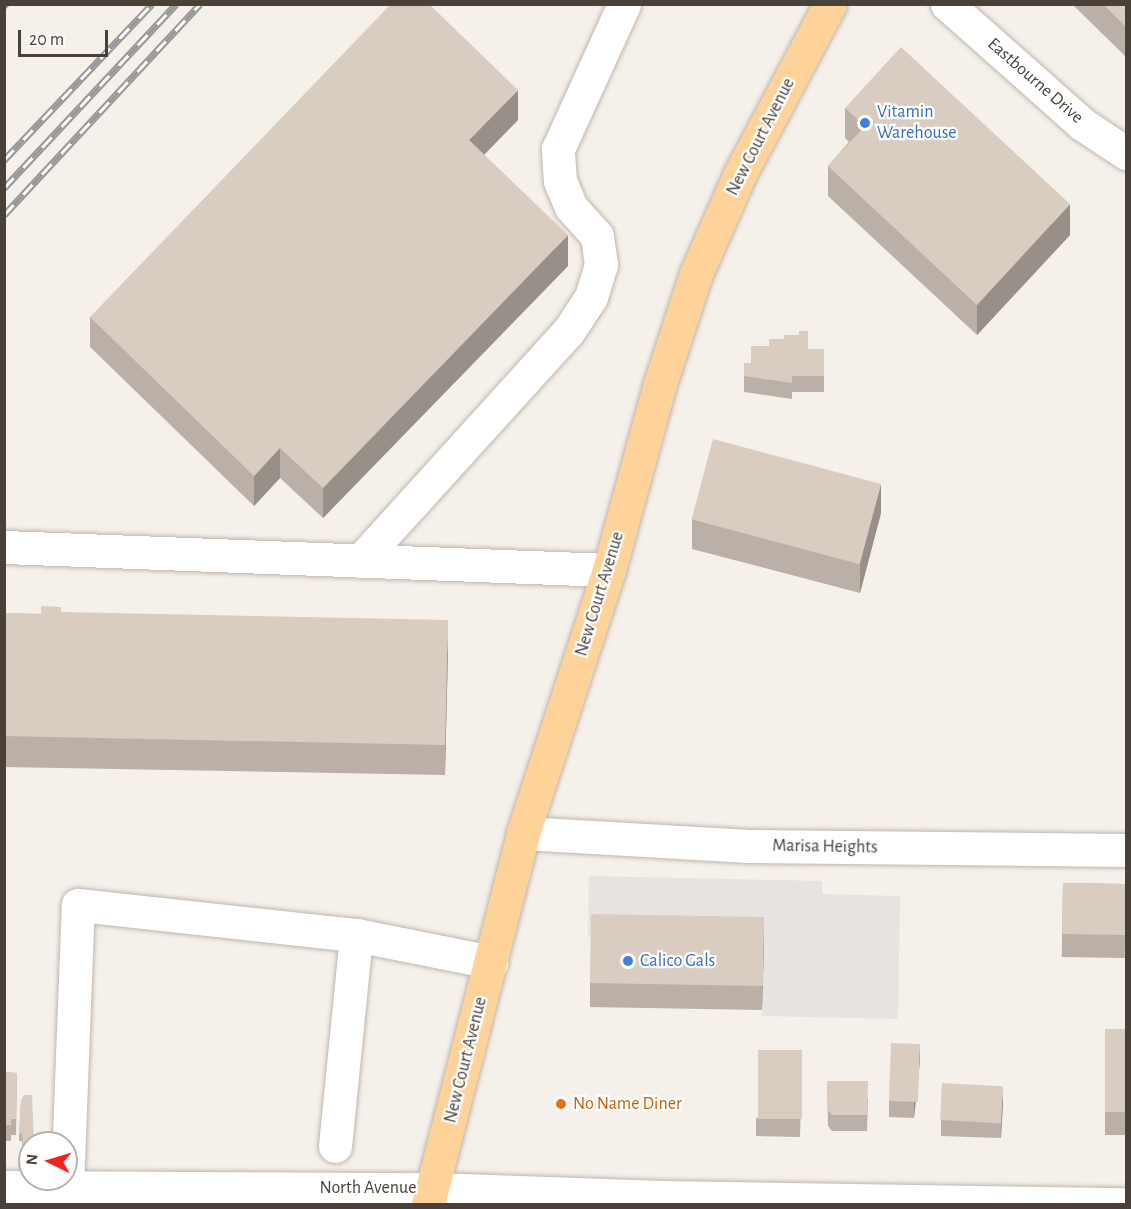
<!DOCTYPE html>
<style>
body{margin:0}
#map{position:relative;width:1131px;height:1209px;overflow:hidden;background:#f5f0ea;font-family:"Alegreya Sans",sans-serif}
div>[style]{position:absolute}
.parking>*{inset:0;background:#e6e3e1}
.roads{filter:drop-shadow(0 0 2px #c0b6ac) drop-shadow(0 0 2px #c0b6ac)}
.minor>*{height:33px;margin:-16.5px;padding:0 16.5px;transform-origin:16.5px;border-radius:16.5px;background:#fff}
.major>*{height:33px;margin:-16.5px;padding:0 16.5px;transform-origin:16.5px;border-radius:16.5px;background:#fdd39a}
.rail>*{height:7px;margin-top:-3.5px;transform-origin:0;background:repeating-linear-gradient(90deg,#fff 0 14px,#989898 0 28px);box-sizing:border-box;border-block:2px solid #989898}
.wall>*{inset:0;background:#bbb0a7;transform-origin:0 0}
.shaded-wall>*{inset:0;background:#989088}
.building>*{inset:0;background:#d9cdc2;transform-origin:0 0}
.dots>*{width:16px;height:16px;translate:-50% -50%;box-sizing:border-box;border:3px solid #fff;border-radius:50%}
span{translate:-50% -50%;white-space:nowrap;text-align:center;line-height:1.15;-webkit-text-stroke:4.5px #fff;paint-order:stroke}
.street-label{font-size:18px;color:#494038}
.shop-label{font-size:18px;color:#366cbe}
.left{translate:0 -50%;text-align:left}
.food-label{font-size:18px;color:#c56008}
.frame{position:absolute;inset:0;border:6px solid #494038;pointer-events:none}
.north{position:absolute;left:18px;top:1131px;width:60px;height:60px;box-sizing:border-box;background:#fff;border:2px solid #b6b3af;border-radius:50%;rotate:275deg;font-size:16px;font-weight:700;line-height:24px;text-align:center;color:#494038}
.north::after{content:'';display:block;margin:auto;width:21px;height:27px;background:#f7201e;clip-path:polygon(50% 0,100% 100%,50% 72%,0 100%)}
.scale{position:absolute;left:18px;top:30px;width:90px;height:27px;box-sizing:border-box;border:3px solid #494038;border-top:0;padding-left:8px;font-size:18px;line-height:21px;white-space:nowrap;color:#494038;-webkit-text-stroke:4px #fff;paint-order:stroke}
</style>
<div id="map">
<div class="parking">
<div style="clip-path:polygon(589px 876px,822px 881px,822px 894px,900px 896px,898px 1019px,762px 1016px,764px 942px,588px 937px)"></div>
</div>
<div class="roads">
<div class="minor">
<div style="left:947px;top:4px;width:181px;rotate:41.6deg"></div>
<div style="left:1082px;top:124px;width:53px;rotate:33.4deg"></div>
<div style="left:4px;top:547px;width:605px;rotate:2.18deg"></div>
<div style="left:360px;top:561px;width:309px;rotate:-47.8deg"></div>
<div style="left:568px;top:332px;width:42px;rotate:-56.7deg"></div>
<div style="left:591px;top:297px;width:34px;rotate:-73deg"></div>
<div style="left:601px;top:265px;width:29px;rotate:-98deg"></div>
<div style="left:597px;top:236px;width:39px;rotate:-132deg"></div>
<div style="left:571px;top:207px;width:28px;rotate:-113deg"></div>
<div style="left:560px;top:181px;width:32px;rotate:-94deg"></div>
<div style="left:558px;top:149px;width:159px;rotate:-65.5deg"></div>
<div style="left:523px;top:833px;width:226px;rotate:3.3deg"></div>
<div style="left:749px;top:846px;width:377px;rotate:0.6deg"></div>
<div style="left:335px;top:1146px;width:212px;rotate:-84.3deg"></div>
<div style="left:4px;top:1187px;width:428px;rotate:0.3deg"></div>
<div style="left:432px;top:1189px;width:230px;rotate:2deg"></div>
<div style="left:662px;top:1197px;width:464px;rotate:0.9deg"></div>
<div style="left:67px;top:1187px;width:282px;rotate:-87.8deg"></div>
<div style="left:78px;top:905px;width:280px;rotate:6.2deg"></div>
<div style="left:356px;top:935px;width:138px;rotate:11.3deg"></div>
</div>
<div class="major">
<div style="left:428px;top:1204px;width:383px;rotate:-75.6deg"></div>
<div style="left:523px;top:833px;width:277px;rotate:-71.9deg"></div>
<div style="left:609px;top:570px;width:190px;rotate:-74.7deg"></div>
<div style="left:659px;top:387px;width:119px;rotate:-71.9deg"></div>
<div style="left:696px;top:274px;width:109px;rotate:-66.3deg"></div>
<div style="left:740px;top:174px;width:192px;rotate:-62.1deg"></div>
</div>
</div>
<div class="rail">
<div style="left:4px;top:160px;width:215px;rotate:-46.5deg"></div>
<div style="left:4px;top:188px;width:252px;rotate:-46.9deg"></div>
<div style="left:4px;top:215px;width:288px;rotate:-47.1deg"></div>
</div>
<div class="wall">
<div style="clip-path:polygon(1072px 4px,1126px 4px,1126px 57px)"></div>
<div style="clip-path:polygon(845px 108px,1070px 235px,977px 335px,828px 196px,828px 166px,849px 142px,845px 138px)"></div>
<div style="clip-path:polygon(518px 120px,484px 155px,568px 266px,323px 518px,280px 478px,254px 506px,90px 347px,90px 317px)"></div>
<div style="clip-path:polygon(808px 349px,824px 349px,824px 392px,792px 392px,792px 399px,744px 392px,744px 363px,751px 363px)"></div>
<div style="clip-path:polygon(881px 513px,860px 593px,692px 549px,692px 519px)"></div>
<div style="clip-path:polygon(61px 612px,448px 650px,445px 775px,4px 767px,4px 613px,41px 614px)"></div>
<div style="left:1063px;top:883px;width:63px;height:74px;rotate:1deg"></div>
<div style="clip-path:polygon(764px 942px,762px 1010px,590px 1007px,590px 983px)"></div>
<div style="left:1105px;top:1029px;width:21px;height:106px"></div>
<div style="clip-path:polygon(920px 1060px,914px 1118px,889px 1117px,889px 1101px)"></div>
<div style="clip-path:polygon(802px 1066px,800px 1137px,756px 1136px,756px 1119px)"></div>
<div style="clip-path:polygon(4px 1072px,17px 1073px,16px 1135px,11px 1135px,11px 1141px,4px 1141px)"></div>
<div style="clip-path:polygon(827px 1081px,868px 1098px,867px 1131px,832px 1131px,828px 1126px)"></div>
<div style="clip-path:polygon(21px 1100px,30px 1143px,30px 1152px,23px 1152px,22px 1141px,19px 1141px)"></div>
<div style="clip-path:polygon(1003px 1102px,1001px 1138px,941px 1136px,941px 1120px)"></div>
</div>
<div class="shaded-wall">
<div style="clip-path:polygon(4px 4px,11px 4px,4px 11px)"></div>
<div style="clip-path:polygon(518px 90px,518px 120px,469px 170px,469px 140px)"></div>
<div style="clip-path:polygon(1070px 204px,1070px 235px,977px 335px,977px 305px)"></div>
<div style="clip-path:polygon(568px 235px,568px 266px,323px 518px,323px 488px)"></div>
<div style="clip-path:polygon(280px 448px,280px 478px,254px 506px,254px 476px)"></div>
<div style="clip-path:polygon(881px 483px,881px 513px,860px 593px,860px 563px)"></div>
<div style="clip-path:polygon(448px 620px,448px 650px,445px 775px,445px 745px)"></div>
<div style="clip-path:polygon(764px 918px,764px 942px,762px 1010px,762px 987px)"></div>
<div style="clip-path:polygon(920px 1044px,920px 1060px,914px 1118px,914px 1102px)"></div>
<div style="clip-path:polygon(1003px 1086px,1003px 1102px,1001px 1138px,1001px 1122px)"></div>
</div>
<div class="building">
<div style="clip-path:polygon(391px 4px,429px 4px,518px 90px,469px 140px,568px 235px,323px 488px,280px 448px,254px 476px,90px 317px)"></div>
<div style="clip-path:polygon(1103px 4px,1126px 4px,1126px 27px)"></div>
<div style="clip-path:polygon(901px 47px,1070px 204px,977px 305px,828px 166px,865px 126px,845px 108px)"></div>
<div style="clip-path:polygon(799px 331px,808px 331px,808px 349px,824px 349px,824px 376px,792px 376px,792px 383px,744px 376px,744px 363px,751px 363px,751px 346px,769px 346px,769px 339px,784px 339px,784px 335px,799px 335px)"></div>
<div style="left:713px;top:439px;width:174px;height:83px;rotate:15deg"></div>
<div style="clip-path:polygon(41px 606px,61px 607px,61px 612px,448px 620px,445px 745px,4px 736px,4px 613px,41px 614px)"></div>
<div style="left:1063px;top:883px;width:63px;height:51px;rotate:1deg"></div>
<div style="left:591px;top:914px;width:173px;height:69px;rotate:1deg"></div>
<div style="left:1105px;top:1029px;width:21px;height:83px"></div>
<div style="left:891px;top:1043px;width:29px;height:58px;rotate:2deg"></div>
<div style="left:758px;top:1050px;width:44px;height:69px"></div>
<div style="clip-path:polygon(4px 1072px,17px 1073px,16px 1119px,11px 1119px,11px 1125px,4px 1125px)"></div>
<div style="clip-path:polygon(827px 1081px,868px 1081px,867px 1115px,832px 1115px,828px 1110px)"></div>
<div style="left:942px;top:1083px;width:61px;height:37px;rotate:3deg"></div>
<div style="clip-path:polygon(24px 1095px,32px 1095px,34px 1143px,23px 1144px,22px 1133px,19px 1133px,21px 1100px)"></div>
</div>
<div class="dots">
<div style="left:865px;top:123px;background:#3f7fe0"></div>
<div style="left:628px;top:961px;background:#3f7fe0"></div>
<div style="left:561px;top:1104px;background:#e8710a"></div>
</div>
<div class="street-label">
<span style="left:1035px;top:81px;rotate:41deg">Eastbourne Drive</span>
<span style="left:761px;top:137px;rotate:-63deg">New Court Avenue</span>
<span style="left:600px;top:594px;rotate:-73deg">New Court Avenue</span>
<span style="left:825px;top:847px;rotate:1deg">Marisa Heights</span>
<span style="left:466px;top:1060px;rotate:-76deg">New Court Avenue</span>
<span style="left:368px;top:1188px">North Avenue</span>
</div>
<div class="shop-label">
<span class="left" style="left:877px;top:123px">Vitamin<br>Warehouse</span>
<span class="left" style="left:640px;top:961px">Calico Gals</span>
</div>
<div class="food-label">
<span class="left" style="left:573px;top:1104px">No Name Diner</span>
</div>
<div class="frame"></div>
<div class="north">N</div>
<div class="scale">20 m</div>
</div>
